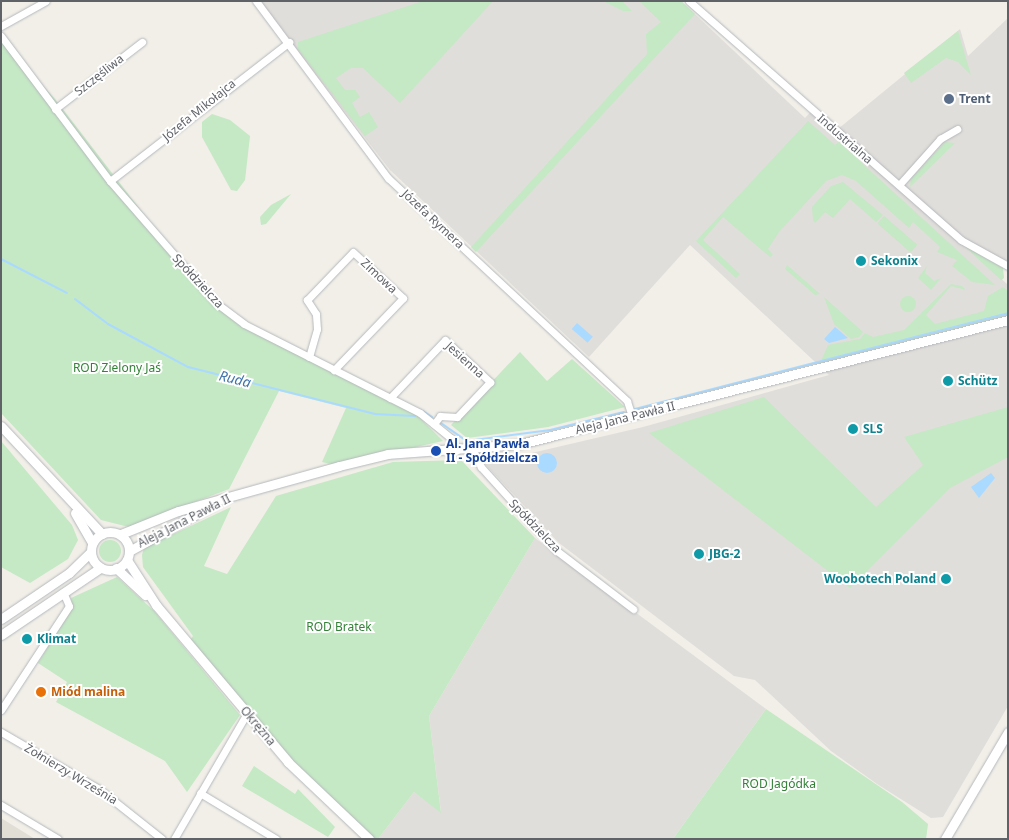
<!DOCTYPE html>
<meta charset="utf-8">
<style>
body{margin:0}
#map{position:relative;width:1009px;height:840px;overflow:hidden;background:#f1efe8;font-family:"Noto Sans",sans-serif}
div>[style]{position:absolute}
.industrial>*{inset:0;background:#e0deda}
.education>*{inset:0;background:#e1ded6}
.green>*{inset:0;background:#c5e8c5;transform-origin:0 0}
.round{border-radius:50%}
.water>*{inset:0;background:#aadaff;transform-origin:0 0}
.stream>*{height:2px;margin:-1px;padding:0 1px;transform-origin:1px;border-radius:1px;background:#aadaff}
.roads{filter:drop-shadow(0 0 1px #b5b8bc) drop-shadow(0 0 1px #b5b8bc)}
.minor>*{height:7px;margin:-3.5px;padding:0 3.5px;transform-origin:3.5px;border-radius:3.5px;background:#fff}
.tertiary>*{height:9px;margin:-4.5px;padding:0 4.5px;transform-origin:4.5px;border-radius:4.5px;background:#fff}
.tertiary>.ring{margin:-4.5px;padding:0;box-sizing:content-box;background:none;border:9px solid #fff;border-radius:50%}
.dots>*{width:14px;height:14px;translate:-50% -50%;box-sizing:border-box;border:2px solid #fff;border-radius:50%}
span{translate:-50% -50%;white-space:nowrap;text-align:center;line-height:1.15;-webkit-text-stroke:4px #fff;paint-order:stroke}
.street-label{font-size:12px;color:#5f6368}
.service-label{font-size:12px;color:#4e5e75;font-weight:700}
.left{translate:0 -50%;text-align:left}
.culture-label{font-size:12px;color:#0d838f;font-weight:700}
.right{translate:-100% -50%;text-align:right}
.park-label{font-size:12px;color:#348238}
.transit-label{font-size:12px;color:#164399;font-weight:700}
.food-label{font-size:12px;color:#c56008;font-weight:700}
.water-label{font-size:14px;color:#4174aa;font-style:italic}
.frame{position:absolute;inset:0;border:2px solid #5f6368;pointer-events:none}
</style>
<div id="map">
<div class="industrial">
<div style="clip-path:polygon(259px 1px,681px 1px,805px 118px,815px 107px,838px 129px,960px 29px,968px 56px,1008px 18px,1008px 262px,961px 237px,927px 207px,1008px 285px,1008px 706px,943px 817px,931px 818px,877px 784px,831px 751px,755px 680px,734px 676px,559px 543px,485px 464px,643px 427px,829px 375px,690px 245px,589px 357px,390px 170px)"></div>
<div style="clip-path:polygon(535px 538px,766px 709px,673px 839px,378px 839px,414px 792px,441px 812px,429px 716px)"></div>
</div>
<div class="education">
<div style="clip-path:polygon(1px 818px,35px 839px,1px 839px)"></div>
</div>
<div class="green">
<div style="clip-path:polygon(423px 1px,493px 1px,400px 103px,363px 68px,351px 68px,336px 78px,345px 90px,355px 90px,360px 97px,352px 103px,360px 117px,369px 112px,378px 127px,365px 136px,298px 49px,298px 42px)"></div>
<div style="clip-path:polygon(603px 1px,622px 1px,632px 11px,623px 11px)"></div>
<div style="clip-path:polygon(639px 1px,681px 1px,695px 14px,476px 252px,471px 247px,647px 54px,646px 34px,661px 22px)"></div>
<div style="clip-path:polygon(958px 31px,971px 75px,958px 62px,946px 58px,911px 83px,904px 73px)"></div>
<div style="clip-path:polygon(1px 39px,55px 99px,216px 308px,418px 416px,443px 441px,335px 465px,322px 462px,346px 408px,279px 391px,229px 489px,129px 527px,101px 520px,1px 413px)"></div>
<div style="clip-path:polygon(212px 114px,230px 120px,250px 136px,245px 180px,237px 191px,231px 190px,202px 137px,202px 122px)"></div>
<div style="clip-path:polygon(808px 121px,835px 145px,839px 142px,995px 285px,972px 282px,952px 266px,957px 260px,937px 252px,940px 247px,913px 222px,909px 228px,856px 181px,842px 175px,826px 181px,779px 232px,768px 249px,773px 255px,770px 257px,723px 217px,703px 240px,740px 274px,736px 278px,696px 241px)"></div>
<div style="clip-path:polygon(945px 142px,955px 143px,910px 187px,911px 179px)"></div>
<div style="clip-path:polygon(843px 182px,883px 215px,876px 222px,850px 199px,833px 218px,825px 212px,815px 223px,813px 220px,812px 207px,831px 186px)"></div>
<div style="clip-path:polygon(291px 194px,266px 224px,261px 225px,260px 217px,271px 205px)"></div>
<div style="left:884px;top:216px;width:44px;height:10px;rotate:41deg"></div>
<div style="clip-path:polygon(964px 246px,1003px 268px,1004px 278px,1001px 280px)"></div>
<div style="clip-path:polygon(787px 265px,820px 294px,815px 295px,785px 269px)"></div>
<div style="clip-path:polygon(927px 266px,925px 273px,934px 281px,941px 278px,931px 290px,918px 278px)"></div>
<div style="clip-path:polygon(951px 284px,962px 286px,966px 290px,951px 286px,926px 315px,935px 324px,984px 311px,988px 296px,1003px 287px,1008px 291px,1008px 315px,820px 363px,828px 345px,860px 339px,865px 333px,873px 337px,904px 330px)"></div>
<div class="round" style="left:900px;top:296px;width:16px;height:16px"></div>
<div style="clip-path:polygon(824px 297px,863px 332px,859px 337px,851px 339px,834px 324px)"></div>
<div style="clip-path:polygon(520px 352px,547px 381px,572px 359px,625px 407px,548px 427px,467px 438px,451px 425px)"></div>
<div style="clip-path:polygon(764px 397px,876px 507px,923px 465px,904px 437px,1008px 407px,1008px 457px,950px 488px,850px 588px,649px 433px)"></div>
<div style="clip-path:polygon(1px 441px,72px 525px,78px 540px,68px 559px,30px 583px,1px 567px)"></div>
<div style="clip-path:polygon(461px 460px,535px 538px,429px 716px,441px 813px,414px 792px,378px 839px,369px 839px,288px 762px,188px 644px,193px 636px,143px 567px,142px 555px,144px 548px,231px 507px,204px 566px,227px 574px,276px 496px,393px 462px)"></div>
<div class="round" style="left:99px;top:540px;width:22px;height:22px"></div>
<div style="clip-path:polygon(117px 577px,154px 611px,240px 715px,187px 792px,165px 761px,56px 702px,67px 682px,38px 663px,72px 608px,71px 598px)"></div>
<div style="clip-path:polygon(766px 709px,902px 802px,928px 824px,926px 839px,673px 839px)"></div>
<div style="clip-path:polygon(254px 766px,295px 794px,298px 789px,335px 827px,328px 837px,242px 786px)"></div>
</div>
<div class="water">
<div style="left:577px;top:323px;width:21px;height:8px;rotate:41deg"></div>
<div style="clip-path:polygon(835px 327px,848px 338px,829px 343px,824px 339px)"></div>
<div class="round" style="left:537px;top:453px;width:20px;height:20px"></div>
<div style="clip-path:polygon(991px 473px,995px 478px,979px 498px,971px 487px)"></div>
</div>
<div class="stream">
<div style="left:1px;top:259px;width:74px;rotate:27.3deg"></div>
<div style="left:75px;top:299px;width:41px;rotate:37.1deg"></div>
<div style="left:108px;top:324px;width:91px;rotate:28.3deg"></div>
<div style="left:188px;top:367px;width:193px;rotate:14.1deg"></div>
<div style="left:375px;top:414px;width:40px;rotate:2.9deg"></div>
<div style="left:635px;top:409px;width:385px;rotate:-14.4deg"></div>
<div style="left:423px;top:411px;width:11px;rotate:34deg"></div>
<div style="left:441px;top:423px;width:32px;rotate:35deg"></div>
<div style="left:467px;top:441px;width:84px;rotate:-7.5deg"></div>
<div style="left:550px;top:430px;width:76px;rotate:-13.7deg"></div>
</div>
<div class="roads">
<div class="minor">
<div style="left:256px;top:1px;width:221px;rotate:53.3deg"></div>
<div style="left:388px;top:178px;width:327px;rotate:43deg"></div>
<div style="left:627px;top:401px;width:16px;rotate:72deg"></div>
<div style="left:689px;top:1px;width:362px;rotate:41.3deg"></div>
<div style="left:961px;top:240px;width:54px;rotate:29deg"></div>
<div style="left:1px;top:26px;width:51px;rotate:-29.1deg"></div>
<div style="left:1px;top:36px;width:181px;rotate:53.1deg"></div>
<div style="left:110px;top:181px;width:160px;rotate:49deg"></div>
<div style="left:215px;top:302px;width:36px;rotate:37deg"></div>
<div style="left:244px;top:324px;width:197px;rotate:26.8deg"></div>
<div style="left:420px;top:413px;width:40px;rotate:39deg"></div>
<div style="left:451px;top:438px;width:14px;rotate:69deg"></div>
<div style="left:55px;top:109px;width:110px;rotate:-37.6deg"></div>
<div style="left:110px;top:181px;width:227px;rotate:-37.8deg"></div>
<div style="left:899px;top:185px;width:62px;rotate:-48.3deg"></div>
<div style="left:940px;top:139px;width:20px;rotate:-30deg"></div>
<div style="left:309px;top:357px;width:29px;rotate:-74deg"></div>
<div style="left:317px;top:329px;width:15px;rotate:-94deg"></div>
<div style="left:316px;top:314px;width:17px;rotate:-123deg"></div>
<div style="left:307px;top:300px;width:66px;rotate:-46.2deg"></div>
<div style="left:353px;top:252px;width:68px;rotate:42.6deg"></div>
<div style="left:403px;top:298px;width:100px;rotate:133.8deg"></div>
<div style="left:390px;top:398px;width:80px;rotate:-46.5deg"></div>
<div style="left:445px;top:340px;width:62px;rotate:43deg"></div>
<div style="left:490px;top:382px;width:48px;rotate:133.3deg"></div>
<div style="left:457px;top:417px;width:17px;rotate:-177deg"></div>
<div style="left:440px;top:416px;width:10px;rotate:127deg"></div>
<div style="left:473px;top:450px;width:19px;rotate:65deg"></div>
<div style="left:481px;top:467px;width:113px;rotate:47.9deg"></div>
<div style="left:557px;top:551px;width:96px;rotate:37.3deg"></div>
<div style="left:1px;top:710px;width:124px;rotate:-56.8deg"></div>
<div style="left:69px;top:606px;width:15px;rotate:-113deg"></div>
<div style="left:1px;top:732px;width:113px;rotate:30.2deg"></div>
<div style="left:99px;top:789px;width:80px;rotate:38.4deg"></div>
<div style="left:200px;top:793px;width:89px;rotate:31.2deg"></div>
<div style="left:1px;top:805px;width:66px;rotate:30.8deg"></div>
<div style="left:174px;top:839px;width:146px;rotate:-59.9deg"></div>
</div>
<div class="tertiary">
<div style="left:1px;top:426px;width:148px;rotate:46.9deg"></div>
<div style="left:75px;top:513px;width:34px;rotate:60deg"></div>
<div class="ring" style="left:91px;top:532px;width:29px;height:29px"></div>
<div style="left:121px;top:534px;width:61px;rotate:-22deg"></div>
<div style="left:178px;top:511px;width:167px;rotate:-15.6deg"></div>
<div style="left:339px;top:466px;width:50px;rotate:-13.8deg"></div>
<div style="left:388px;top:454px;width:132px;rotate:-4.3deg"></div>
<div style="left:520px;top:444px;width:504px;rotate:-14.26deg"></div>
<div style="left:131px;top:550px;width:94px;rotate:-28.8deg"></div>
<div style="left:127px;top:560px;width:54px;rotate:57.2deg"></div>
<div style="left:156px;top:605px;width:205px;rotate:49.9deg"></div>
<div style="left:288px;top:762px;width:112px;rotate:43.5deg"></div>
<div style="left:116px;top:568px;width:40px;rotate:43deg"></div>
<div style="left:1px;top:619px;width:82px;rotate:-34.1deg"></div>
<div style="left:69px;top:573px;width:29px;rotate:-44deg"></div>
<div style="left:1px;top:635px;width:120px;rotate:-34.1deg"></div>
<div style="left:945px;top:839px;width:124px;rotate:-59.5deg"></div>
</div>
</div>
<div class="dots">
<div style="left:949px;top:99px;background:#5c6f8a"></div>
<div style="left:861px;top:261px;background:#0f9aa8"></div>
<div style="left:948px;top:381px;background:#0f9aa8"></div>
<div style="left:853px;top:429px;background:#0f9aa8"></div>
<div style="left:436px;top:451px;background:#1a4fb4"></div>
<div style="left:699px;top:554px;background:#0f9aa8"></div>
<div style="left:946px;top:579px;background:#0f9aa8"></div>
<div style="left:27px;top:639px;background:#0f9aa8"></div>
<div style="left:41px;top:692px;background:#e8710a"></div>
</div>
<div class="street-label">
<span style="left:99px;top:75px;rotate:-38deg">Szczęśliwa</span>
<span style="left:199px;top:110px;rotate:-39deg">Józefa Mikołajca</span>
<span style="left:845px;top:139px;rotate:41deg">Industrialna</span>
<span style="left:433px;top:219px;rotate:43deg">Józefa Rymera</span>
<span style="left:379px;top:276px;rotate:43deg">Zimowa</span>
<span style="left:198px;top:281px;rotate:47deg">Spółdzielcza</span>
<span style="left:465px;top:360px;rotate:42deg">Jesienna</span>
<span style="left:625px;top:418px;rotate:-14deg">Aleja Jana Pawła II</span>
<span style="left:184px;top:521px;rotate:-27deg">Aleja Jana Pawła II</span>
<span style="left:535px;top:526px;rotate:46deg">Spółdzielcza</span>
<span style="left:258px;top:726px;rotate:50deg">Okrężna</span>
<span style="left:71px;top:774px;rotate:31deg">Żołnierzy Września</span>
</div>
<div class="service-label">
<span class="left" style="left:959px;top:99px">Trent</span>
</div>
<div class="culture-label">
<span class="left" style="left:871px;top:261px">Sekonix</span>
<span class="left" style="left:958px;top:381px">Schütz</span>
<span class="left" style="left:863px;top:429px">SLS</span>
<span class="left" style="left:709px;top:554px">JBG-2</span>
<span class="right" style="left:936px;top:579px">Woobotech Poland</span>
<span class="left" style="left:37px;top:639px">Klimat</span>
</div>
<div class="park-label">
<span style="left:117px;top:368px">ROD Zielony Jaś</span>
<span style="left:339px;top:627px">ROD Bratek</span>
<span style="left:779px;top:784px">ROD Jagódka</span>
</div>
<div class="transit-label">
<span class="left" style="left:446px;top:451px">Al. Jana Pawła<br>II - Spółdzielcza</span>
</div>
<div class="food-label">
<span class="left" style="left:51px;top:692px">Miód malina</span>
</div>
<div class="water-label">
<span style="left:235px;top:379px;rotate:14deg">Ruda</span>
</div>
<div class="frame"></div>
</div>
